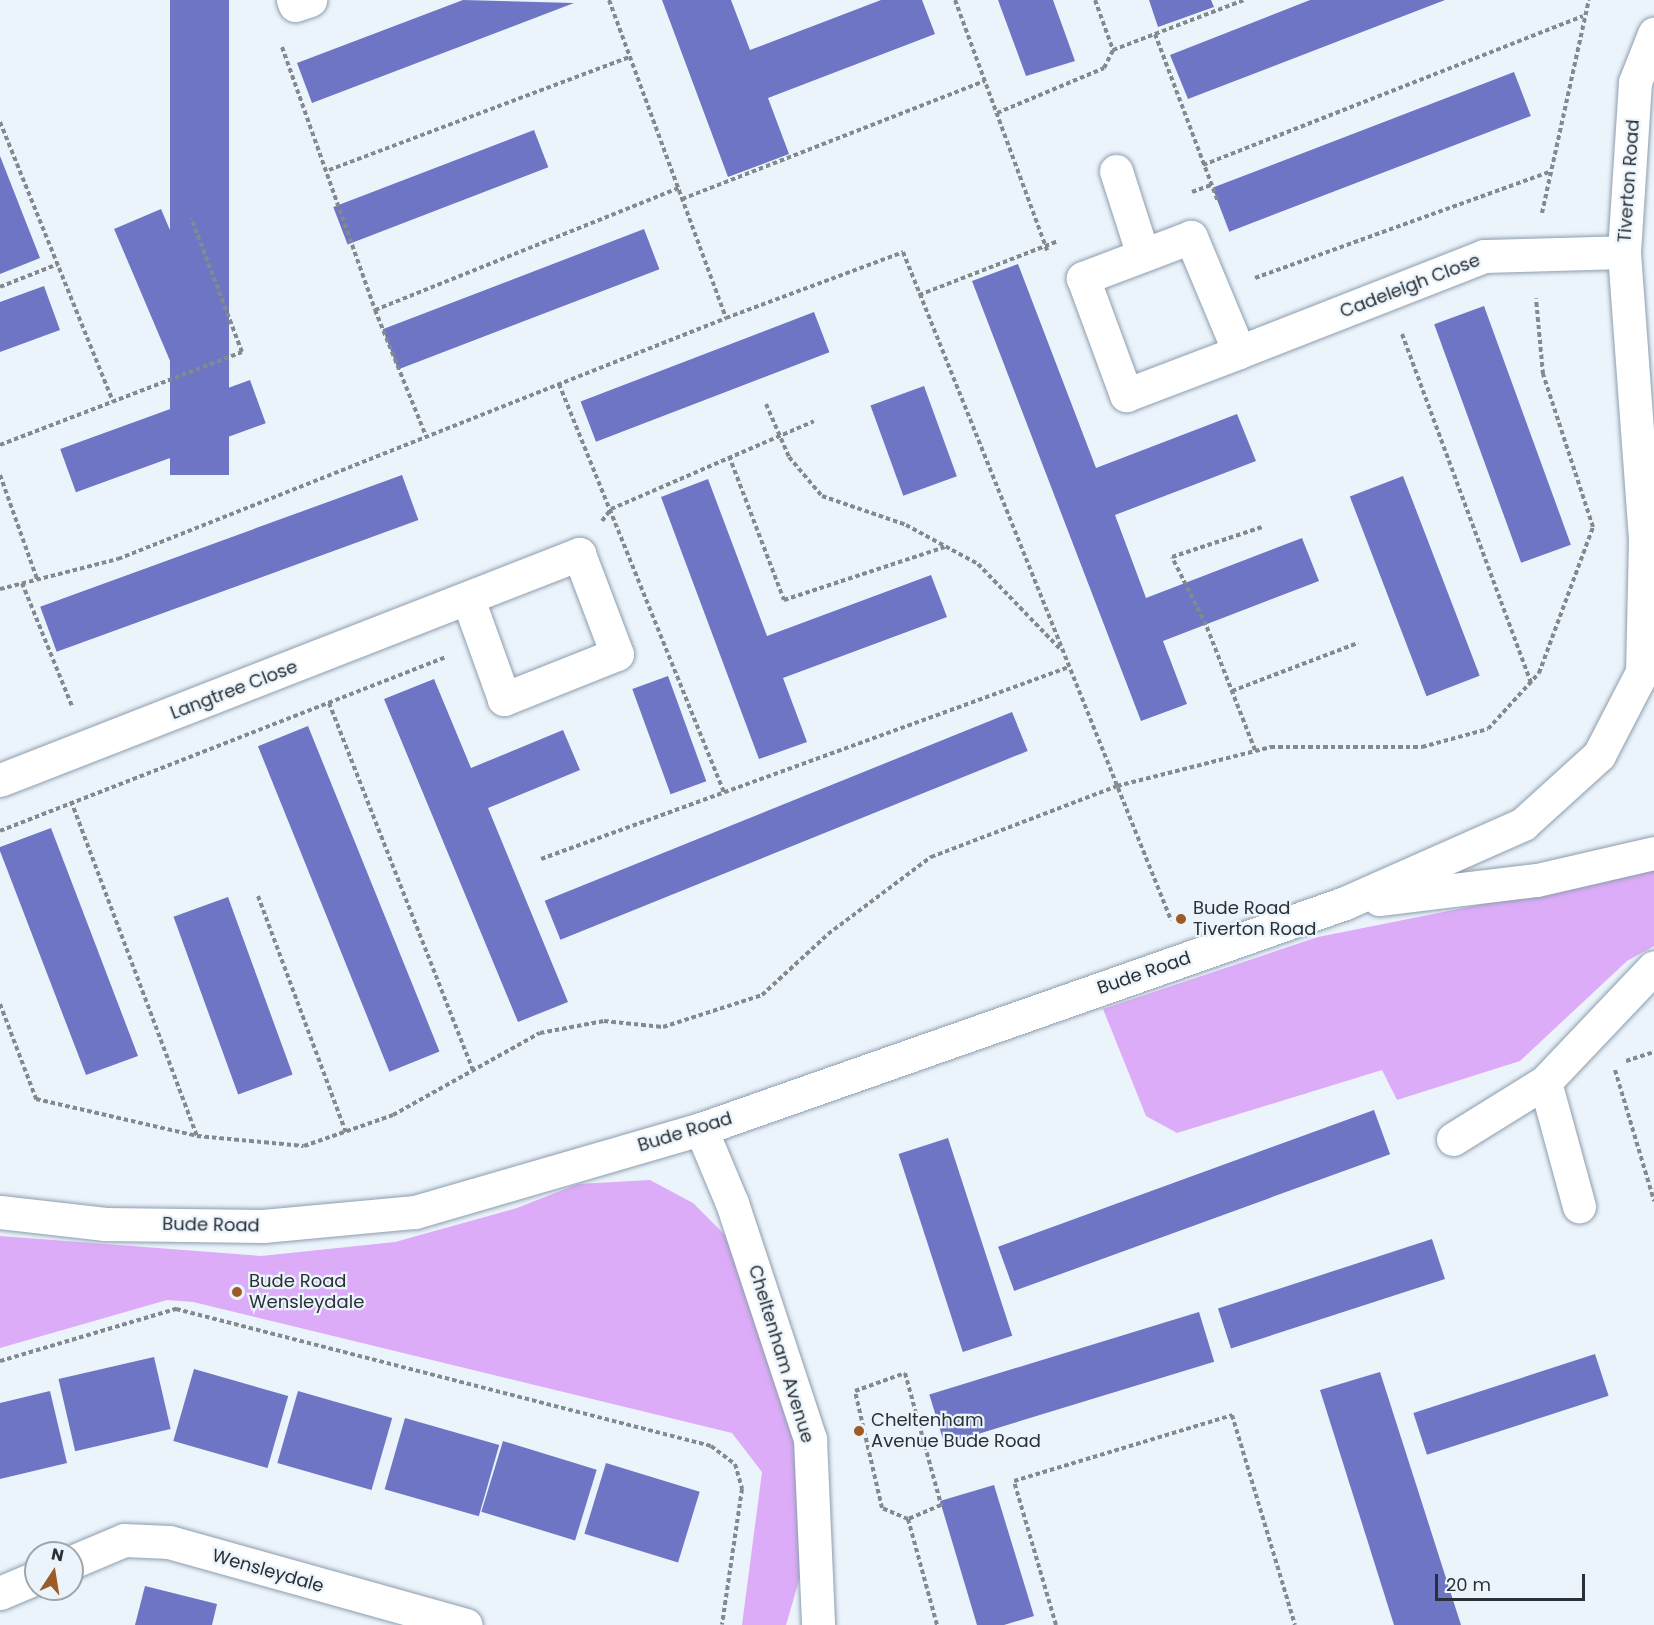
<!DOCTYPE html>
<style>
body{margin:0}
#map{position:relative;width:1654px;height:1625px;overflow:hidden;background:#ecf4fb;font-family:Poppins,sans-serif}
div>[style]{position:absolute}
.green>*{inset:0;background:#ddacf8}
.building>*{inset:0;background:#6e75c4;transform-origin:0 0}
.path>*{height:4px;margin-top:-2px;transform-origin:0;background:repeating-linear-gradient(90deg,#828a90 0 4.5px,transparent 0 7.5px)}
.roads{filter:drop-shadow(0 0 2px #8c9eae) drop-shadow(0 0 2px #8c9eae)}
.minor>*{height:33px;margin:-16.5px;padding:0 16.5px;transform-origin:16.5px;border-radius:16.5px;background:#fff}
.dots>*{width:16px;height:16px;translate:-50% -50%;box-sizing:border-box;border:3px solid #ecf4fb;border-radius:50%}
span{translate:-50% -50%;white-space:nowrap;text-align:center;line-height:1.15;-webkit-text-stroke:4.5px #ecf4fb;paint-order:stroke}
.street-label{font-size:18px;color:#293036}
.poi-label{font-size:18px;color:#293036}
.left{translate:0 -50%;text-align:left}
.north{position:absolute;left:24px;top:1541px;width:60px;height:60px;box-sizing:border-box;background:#ecf4fb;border:2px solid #9ea6ac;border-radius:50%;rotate:12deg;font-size:16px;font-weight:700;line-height:24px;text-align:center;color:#293036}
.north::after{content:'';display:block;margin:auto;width:21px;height:27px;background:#9d5c27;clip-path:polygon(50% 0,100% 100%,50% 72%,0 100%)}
.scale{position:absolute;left:1435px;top:1574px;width:150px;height:27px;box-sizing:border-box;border:3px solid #293036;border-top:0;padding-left:8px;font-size:18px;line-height:21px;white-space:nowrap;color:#293036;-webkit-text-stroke:4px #ecf4fb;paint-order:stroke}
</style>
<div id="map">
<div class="green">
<div style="clip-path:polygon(1654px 870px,1654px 946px,1627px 961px,1520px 1061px,1397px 1100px,1382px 1070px,1177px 1133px,1146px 1116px,1103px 1009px,1318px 937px)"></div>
<div style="clip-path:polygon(650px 1180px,693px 1203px,726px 1236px,795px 1447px,807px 1553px,786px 1625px,742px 1625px,762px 1472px,732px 1433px,193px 1302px,167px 1300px,0 1348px,0 1236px,261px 1256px,395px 1242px,517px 1208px,578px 1184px)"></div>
</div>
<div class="building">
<div style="left:170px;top:0;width:59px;height:475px"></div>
<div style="clip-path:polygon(463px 0,574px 3px,312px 103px,297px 63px)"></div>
<div style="clip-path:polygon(662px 0,731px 0,750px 50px,881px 0,922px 0,935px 34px,768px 98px,789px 154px,728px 177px)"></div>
<div style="clip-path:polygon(998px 0,1053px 0,1075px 61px,1026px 76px)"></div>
<div style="clip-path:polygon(1149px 0,1211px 0,1214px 7px,1158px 27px)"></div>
<div style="clip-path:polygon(1310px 0,1445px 0,1188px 99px,1170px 55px)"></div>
<div style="left:1514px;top:72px;width:47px;height:323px;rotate:69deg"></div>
<div style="left:534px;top:130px;width:40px;height:215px;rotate:69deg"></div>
<div style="clip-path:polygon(0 156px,40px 258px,0 274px)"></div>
<div style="left:161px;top:209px;width:160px;height:51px;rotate:67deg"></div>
<div style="left:644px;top:229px;width:43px;height:280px;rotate:69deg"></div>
<div style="clip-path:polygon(1018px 264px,1096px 468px,1237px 414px,1256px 461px,1115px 515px,1146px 598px,1302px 538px,1319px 581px,1163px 641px,1187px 704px,1141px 721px,972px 281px)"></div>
<div style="clip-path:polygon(44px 286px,60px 330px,0 352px,0 302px)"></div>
<div style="left:1484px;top:306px;width:254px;height:53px;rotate:70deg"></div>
<div style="left:814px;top:312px;width:43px;height:250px;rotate:69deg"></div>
<div style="left:250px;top:380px;width:46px;height:202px;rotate:70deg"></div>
<div style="left:924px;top:386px;width:96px;height:57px;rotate:70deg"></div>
<div style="left:402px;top:475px;width:48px;height:385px;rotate:70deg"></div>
<div style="left:1403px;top:476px;width:214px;height:57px;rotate:69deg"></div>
<div style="clip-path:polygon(708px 479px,767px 636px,931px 575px,947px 617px,783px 678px,807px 742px,759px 759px,661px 497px)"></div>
<div style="left:668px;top:676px;width:112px;height:38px;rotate:70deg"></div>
<div style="clip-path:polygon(434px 679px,471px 768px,563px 730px,580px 770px,488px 808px,568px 1002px,518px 1022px,384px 699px)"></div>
<div style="left:1012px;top:712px;width:42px;height:504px;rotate:68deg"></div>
<div style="left:308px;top:726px;width:351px;height:54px;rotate:68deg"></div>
<div style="clip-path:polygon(51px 828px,138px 1056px,86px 1075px,0 851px,0 847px)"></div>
<div style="left:228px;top:897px;width:189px;height:58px;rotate:70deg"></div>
<div style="left:1374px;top:1110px;width:47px;height:400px;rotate:70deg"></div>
<div style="left:948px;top:1138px;width:208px;height:52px;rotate:72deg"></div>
<div style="left:1432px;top:1239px;width:42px;height:225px;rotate:72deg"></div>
<div style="left:1199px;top:1312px;width:52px;height:282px;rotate:73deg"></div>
<div style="left:1595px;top:1354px;width:44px;height:191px;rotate:72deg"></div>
<div style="left:154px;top:1357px;width:74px;height:98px;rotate:77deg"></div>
<div style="left:194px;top:1369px;width:98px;height:75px;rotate:16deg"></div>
<div style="clip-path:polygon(1380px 1372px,1422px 1503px,1461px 1625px,1394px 1625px,1320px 1390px)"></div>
<div style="clip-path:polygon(50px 1391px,67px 1463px,0 1479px,0 1403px)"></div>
<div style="left:298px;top:1391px;width:98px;height:75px;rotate:16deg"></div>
<div style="left:405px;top:1418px;width:98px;height:74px;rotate:16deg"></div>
<div style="left:503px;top:1441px;width:98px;height:74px;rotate:17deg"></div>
<div style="left:606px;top:1463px;width:98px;height:74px;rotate:17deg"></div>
<div style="clip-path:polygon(994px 1485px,1034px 1616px,1004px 1625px,977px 1625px,940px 1501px)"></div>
<div style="clip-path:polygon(145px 1586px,217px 1604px,212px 1625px,135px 1625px)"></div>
</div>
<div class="path">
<div style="left:609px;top:0;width:339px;rotate:69.8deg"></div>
<div style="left:726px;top:318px;width:189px;rotate:-20.4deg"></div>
<div style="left:903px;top:252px;width:720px;rotate:68.14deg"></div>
<div style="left:955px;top:0;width:270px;rotate:69.8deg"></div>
<div style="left:1095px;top:0;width:53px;rotate:70.2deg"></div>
<div style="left:1155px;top:34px;width:179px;rotate:69.4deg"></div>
<div style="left:282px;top:47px;width:279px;rotate:70.5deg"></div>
<div style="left:375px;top:310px;width:136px;rotate:68deg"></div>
<div style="left:997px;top:113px;width:116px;rotate:-22.8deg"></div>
<div style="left:1104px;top:68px;width:20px;rotate:-63deg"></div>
<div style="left:1113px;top:50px;width:140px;rotate:-20.9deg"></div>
<div style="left:0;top:122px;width:301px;rotate:68deg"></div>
<div style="left:1203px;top:165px;width:408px;rotate:-21.4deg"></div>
<div style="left:329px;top:170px;width:322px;rotate:-20.6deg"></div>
<div style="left:1192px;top:192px;width:20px;rotate:-20deg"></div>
<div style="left:682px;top:199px;width:325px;rotate:-21.3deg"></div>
<div style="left:1542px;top:213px;width:218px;rotate:-77.6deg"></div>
<div style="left:1255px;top:278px;width:313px;rotate:-19.8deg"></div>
<div style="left:0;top:287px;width:62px;rotate:-21.6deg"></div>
<div style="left:919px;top:295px;width:149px;rotate:-21.2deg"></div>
<div style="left:375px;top:310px;width:327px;rotate:-21.9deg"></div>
<div style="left:1402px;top:334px;width:371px;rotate:69.7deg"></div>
<div style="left:559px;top:384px;width:442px;rotate:68deg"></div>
<div style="left:766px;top:404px;width:58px;rotate:66.5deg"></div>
<div style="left:789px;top:457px;width:51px;rotate:49.8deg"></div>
<div style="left:822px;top:496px;width:89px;rotate:19deg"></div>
<div style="left:906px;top:525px;width:82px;rotate:28.4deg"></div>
<div style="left:978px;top:564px;width:118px;rotate:46deg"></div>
<div style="left:0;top:445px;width:259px;rotate:-21deg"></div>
<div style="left:242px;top:352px;width:143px;rotate:-110.8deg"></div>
<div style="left:729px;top:456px;width:154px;rotate:69.1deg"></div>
<div style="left:784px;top:600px;width:169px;rotate:-18.2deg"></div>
<div style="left:0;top:475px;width:110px;rotate:70.4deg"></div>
<div style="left:602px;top:521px;width:15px;rotate:-53deg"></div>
<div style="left:611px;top:509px;width:221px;rotate:-23.4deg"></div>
<div style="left:22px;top:583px;width:133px;rotate:67.9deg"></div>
<div style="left:0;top:589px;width:122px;rotate:-14.3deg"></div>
<div style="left:118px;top:559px;width:654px;rotate:-21.62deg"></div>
<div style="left:1232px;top:691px;width:135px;rotate:-20.9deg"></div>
<div style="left:329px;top:703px;width:397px;rotate:68.6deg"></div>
<div style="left:1255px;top:750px;width:134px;rotate:-111.4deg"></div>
<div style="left:1206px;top:625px;width:76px;rotate:-116.6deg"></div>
<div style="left:1172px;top:557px;width:95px;rotate:-18.4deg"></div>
<div style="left:71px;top:801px;width:358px;rotate:69.4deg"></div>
<div style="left:0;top:831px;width:477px;rotate:-21.3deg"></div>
<div style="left:541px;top:859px;width:562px;rotate:-19.98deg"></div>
<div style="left:258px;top:896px;width:252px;rotate:69.6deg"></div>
<div style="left:0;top:1004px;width:102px;rotate:69.2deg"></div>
<div style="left:36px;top:1099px;width:165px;rotate:12.9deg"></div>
<div style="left:197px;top:1136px;width:107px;rotate:5.3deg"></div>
<div style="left:304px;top:1146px;width:94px;rotate:-19.2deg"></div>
<div style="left:393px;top:1115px;width:168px;rotate:-29.2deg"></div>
<div style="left:540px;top:1033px;width:65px;rotate:-10.6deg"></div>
<div style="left:604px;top:1021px;width:59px;rotate:5.8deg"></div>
<div style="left:663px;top:1027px;width:104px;rotate:-17.9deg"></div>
<div style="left:762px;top:995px;width:90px;rotate:-42.7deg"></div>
<div style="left:828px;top:934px;width:129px;rotate:-36.8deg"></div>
<div style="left:931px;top:857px;width:199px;rotate:-20.9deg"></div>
<div style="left:1117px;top:786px;width:159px;rotate:-14.2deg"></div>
<div style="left:1271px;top:747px;width:151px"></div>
<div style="left:1422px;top:747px;width:68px;rotate:-15.3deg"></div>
<div style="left:1488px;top:729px;width:76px;rotate:-47.7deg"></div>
<div style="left:1539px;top:673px;width:156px;rotate:-69.7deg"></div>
<div style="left:1593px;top:527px;width:161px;rotate:-108.1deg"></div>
<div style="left:1543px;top:374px;width:76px;rotate:-95.3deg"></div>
<div style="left:1626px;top:1061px;width:29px;rotate:-18deg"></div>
<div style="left:1615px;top:1070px;width:137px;rotate:73.4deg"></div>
<div style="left:0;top:1361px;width:184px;rotate:-16.5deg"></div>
<div style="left:176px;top:1309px;width:552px;rotate:14.36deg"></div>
<div style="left:711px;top:1446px;width:30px;rotate:37deg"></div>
<div style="left:735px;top:1464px;width:26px;rotate:74deg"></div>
<div style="left:742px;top:1489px;width:137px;rotate:98.4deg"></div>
<div style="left:905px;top:1373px;width:137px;rotate:74.7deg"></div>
<div style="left:941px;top:1505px;width:36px;rotate:157deg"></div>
<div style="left:908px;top:1519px;width:28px;rotate:-157deg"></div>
<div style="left:882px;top:1508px;width:120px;rotate:-103deg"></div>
<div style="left:855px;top:1391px;width:53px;rotate:-19.8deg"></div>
<div style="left:908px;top:1519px;width:110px;rotate:74.7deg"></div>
<div style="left:1056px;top:1625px;width:150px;rotate:-106.3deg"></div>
<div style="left:1014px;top:1481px;width:228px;rotate:-16.8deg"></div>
<div style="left:1232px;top:1415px;width:219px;rotate:73.3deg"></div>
</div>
<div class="roads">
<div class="minor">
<div style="left:293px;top:0;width:5px;rotate:68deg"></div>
<div style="left:295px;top:5px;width:16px;rotate:-18deg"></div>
<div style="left:1116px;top:171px;width:88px;rotate:72.2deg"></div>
<div style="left:1239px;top:352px;width:125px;rotate:-112.7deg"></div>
<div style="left:1191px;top:237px;width:116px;rotate:159.2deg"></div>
<div style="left:1083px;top:278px;width:125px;rotate:69.8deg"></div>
<div style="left:1126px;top:395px;width:121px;rotate:-20.8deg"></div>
<div style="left:1239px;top:352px;width:263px;rotate:-21.4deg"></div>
<div style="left:1484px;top:256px;width:140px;rotate:-1.6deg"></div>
<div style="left:1642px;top:672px;width:133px;rotate:-88.7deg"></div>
<div style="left:1645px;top:539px;width:288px;rotate:-94.2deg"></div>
<div style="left:1624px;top:252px;width:170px;rotate:-86.3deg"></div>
<div style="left:1635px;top:82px;width:52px;rotate:-68.4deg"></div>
<div style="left:0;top:780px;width:622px;rotate:-21.32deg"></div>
<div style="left:579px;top:554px;width:107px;rotate:69.2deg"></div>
<div style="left:617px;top:654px;width:122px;rotate:158.3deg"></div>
<div style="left:504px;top:699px;width:106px;rotate:-109.8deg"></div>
<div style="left:1379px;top:899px;width:159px;rotate:-6.9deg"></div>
<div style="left:1537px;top:880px;width:120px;rotate:-13deg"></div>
<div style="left:1545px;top:1082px;width:129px;rotate:74.7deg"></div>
<div style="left:701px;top:1129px;width:80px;rotate:67.3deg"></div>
<div style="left:732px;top:1203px;width:249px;rotate:71.7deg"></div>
<div style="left:810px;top:1439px;width:186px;rotate:87.5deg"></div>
<div style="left:1453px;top:1139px;width:108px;rotate:-31.8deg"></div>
<div style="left:1545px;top:1082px;width:158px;rotate:-46.5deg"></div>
<div style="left:0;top:1212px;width:106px;rotate:6.5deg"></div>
<div style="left:105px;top:1224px;width:158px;rotate:0.7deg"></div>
<div style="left:263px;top:1226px;width:153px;rotate:-5.3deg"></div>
<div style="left:415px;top:1212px;width:298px;rotate:-16.2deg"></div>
<div style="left:701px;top:1129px;width:683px;rotate:-19.34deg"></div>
<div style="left:1345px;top:903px;width:195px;rotate:-23.9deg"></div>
<div style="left:1523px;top:824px;width:103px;rotate:-42.2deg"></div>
<div style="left:1599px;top:755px;width:93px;rotate:-62.6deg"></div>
<div style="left:1642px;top:672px;width:13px;rotate:-23deg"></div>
<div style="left:72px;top:1562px;width:56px;rotate:-22.9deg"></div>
<div style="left:124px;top:1540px;width:45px;rotate:2.5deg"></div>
<div style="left:169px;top:1542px;width:308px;rotate:15.6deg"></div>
<div style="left:0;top:1593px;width:39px;rotate:-23deg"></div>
</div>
</div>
<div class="dots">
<div style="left:1181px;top:919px;background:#9d5c27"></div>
<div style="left:237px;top:1292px;background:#9d5c27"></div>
<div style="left:859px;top:1431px;background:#9d5c27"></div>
</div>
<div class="street-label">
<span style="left:1629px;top:181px;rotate:-86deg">Tiverton Road</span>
<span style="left:1410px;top:286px;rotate:-21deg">Cadeleigh Close</span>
<span style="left:234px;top:690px;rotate:-21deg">Langtree Close</span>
<span style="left:1144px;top:973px;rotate:-19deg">Bude Road</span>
<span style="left:685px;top:1132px;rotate:-17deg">Bude Road</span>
<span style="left:211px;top:1225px;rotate:1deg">Bude Road</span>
<span style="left:781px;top:1354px;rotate:73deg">Cheltenham Avenue</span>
<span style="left:268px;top:1571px;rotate:16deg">Wensleydale</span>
</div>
<div class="poi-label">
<span class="left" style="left:1193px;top:919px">Bude Road<br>Tiverton Road</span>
<span class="left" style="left:249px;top:1292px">Bude Road<br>Wensleydale</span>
<span class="left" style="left:871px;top:1431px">Cheltenham<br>Avenue Bude Road</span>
</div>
<div class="north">N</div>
<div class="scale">20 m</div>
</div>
